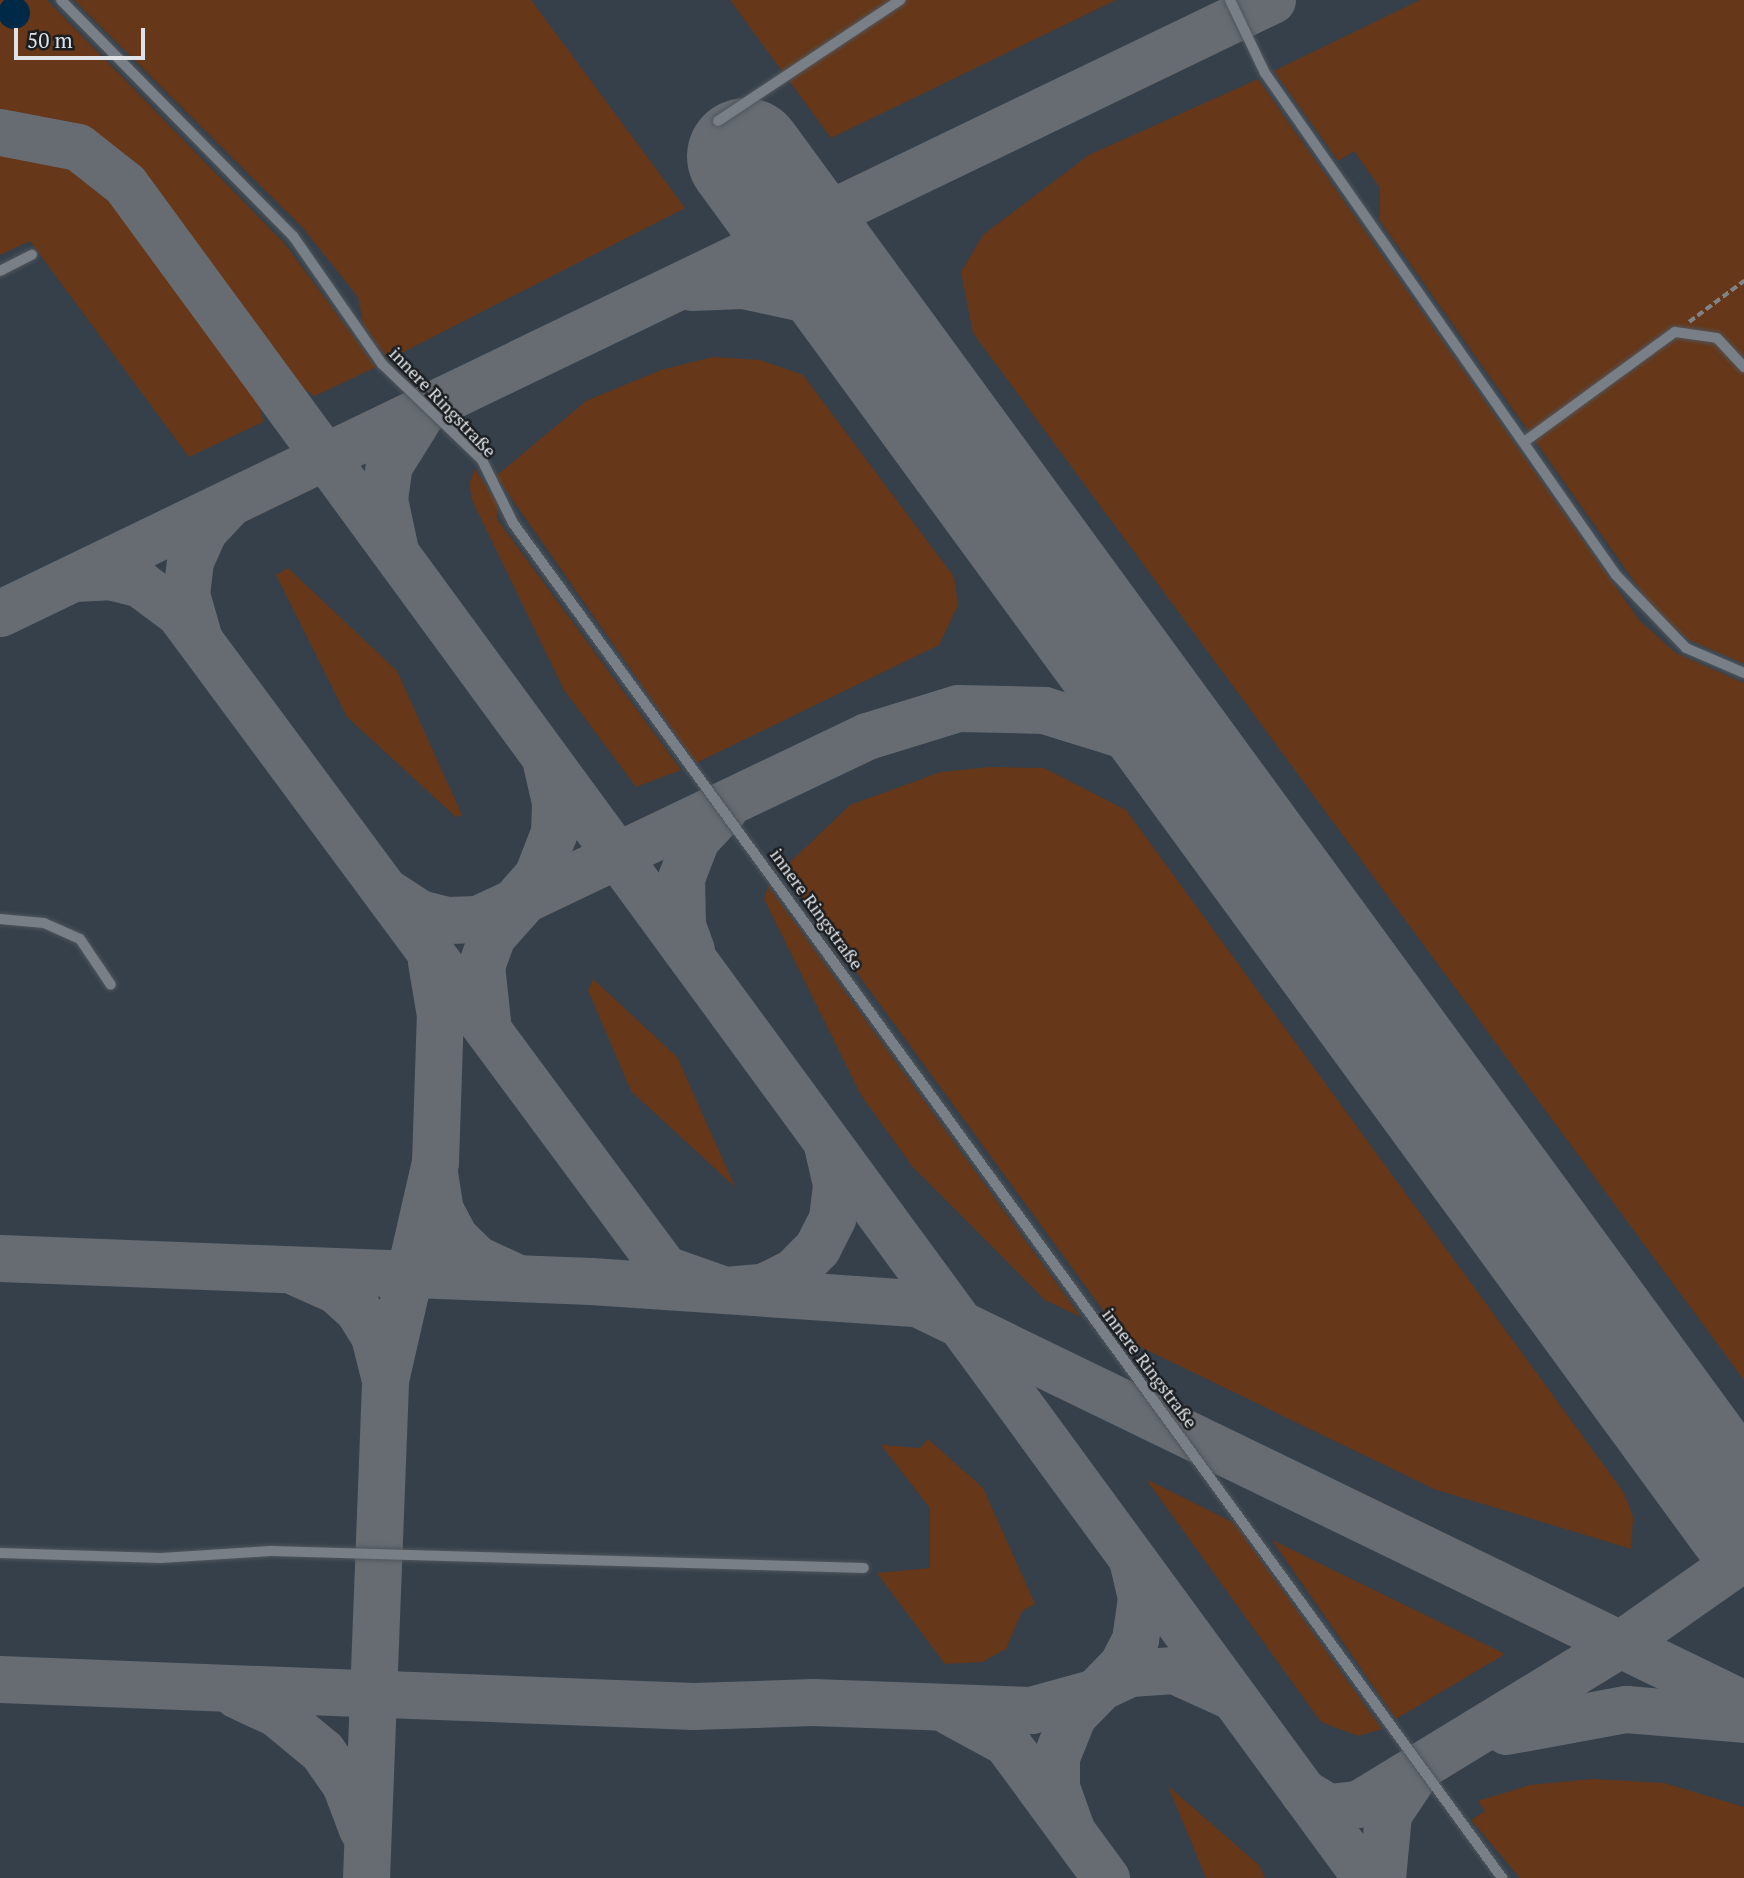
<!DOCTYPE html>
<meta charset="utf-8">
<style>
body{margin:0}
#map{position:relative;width:1744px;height:1878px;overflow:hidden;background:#30373d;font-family:"PT Serif",serif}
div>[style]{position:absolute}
.built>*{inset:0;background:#35404b;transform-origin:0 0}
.green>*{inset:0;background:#663718}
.water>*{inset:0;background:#002947}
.round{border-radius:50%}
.taxiway>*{height:47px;margin:-23.5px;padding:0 23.5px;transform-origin:23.5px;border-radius:23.5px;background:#666c72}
.runway>*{height:117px;margin:-58.5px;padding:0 58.5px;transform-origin:58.5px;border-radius:58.5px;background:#666c72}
.path>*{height:3.5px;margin-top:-1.75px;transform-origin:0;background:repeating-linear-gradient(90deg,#7e8489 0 7px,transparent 0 10.5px)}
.roads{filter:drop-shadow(0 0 2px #50555b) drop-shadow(0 0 2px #50555b)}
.lane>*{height:10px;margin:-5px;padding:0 5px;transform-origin:5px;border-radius:5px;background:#787f86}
span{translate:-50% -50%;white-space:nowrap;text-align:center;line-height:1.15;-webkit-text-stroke:5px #1b1e21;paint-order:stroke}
.street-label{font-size:18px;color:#dfe3e7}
.scale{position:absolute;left:14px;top:28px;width:131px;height:32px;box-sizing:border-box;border:4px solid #dfe3e7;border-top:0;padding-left:9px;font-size:21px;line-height:24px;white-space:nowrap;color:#dfe3e7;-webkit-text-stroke:5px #1b1e21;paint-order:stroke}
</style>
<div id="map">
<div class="built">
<div style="left:0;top:0;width:1744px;height:1878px"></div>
</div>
<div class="green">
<div style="clip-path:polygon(0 0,47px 0,285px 244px,376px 367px,315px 396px,300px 387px,122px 157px,72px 128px,0 117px)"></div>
<div style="clip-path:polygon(74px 0,531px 0,685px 208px,388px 360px,363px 324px,358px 297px,303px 228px)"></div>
<div style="clip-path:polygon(730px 0,1116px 0,831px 138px)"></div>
<div style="clip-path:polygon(1420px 0,1744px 0,1744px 664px,1687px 639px,1653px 608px,1380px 221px,1380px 188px,1354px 151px,1338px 161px,1274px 71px)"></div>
<div style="clip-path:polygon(1258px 79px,1639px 620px,1676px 653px,1744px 683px,1744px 1380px,973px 333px,961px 272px,983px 235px,1089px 155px)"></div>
<div style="clip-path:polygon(0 152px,72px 166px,91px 177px,258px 395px,263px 422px,189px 457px,30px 241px,0 255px)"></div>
<div style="clip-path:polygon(713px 357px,760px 360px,803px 375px,954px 577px,958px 605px,939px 645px,696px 763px,496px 476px,586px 401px,661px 370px)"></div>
<div style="clip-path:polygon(475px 469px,498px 504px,497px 519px,681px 770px,636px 787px,564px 690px,473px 502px,469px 484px)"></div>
<div style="clip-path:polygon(288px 568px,397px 671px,462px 815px,456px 817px,347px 717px,276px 575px)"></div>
<div style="clip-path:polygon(991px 767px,1044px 768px,1126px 810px,1624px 1493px,1633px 1517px,1631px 1549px,1434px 1489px,1124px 1339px,782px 870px,850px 805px,941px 772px)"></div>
<div style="clip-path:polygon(768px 886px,1081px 1317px,1045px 1300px,912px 1166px,861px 1095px,764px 899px)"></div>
<div style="clip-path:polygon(593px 979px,677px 1057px,735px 1187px,631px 1091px,588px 990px)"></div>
<div style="clip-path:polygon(928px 1439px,983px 1488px,1035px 1604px,1022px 1611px,1006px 1649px,982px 1662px,945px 1664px,877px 1573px,930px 1568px,930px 1508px,881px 1445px,920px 1448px)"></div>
<div style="clip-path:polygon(1146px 1479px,1234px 1523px,1382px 1729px,1358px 1736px,1321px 1722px)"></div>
<div style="clip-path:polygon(1272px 1540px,1505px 1654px,1396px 1719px)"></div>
<div style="clip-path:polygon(1593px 1779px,1664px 1783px,1744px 1807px,1744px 1878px,1520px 1878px,1471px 1820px,1485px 1811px,1478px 1801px,1530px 1785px)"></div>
<div style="clip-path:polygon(1168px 1786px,1259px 1865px,1265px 1878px,1206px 1878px)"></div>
</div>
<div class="water">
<div class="round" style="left:-2px;top:-3px;width:32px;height:32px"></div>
</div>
<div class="taxiway">
<div style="left:0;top:132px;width:79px;rotate:10.9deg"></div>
<div style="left:78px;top:147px;width:60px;rotate:38.2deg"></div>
<div style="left:125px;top:184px;width:2100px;rotate:53.77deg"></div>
<div style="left:691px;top:287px;width:52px;rotate:-2.2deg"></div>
<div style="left:743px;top:285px;width:66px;rotate:12.3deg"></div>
<div style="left:807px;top:299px;width:64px;rotate:30.2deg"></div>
<div style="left:862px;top:331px;width:64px;rotate:46.9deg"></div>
<div style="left:394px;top:546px;width:48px;rotate:-102deg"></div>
<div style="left:384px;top:499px;width:34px;rotate:-82deg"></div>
<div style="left:389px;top:465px;width:66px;rotate:-58deg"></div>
<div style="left:74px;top:578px;width:35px;rotate:-3deg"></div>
<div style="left:109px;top:576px;width:32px;rotate:14deg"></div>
<div style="left:140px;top:584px;width:49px;rotate:36.6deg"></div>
<div style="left:179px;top:613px;width:816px;rotate:53.47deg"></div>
<div style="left:665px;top:1269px;width:64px;rotate:19.3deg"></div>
<div style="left:725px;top:1290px;width:38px;rotate:-5deg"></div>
<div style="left:763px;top:1287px;width:34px;rotate:-27deg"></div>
<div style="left:793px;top:1272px;width:34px;rotate:-45deg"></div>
<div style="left:817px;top:1248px;width:34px;rotate:-63deg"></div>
<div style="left:832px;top:1218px;width:34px;rotate:-83deg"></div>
<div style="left:836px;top:1184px;width:39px;rotate:-103deg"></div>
<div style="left:0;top:613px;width:1412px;rotate:-25.73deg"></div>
<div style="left:198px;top:636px;width:44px;rotate:-105.9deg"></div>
<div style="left:186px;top:594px;width:33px;rotate:-83deg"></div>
<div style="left:190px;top:561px;width:34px;rotate:-66deg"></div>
<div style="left:204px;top:530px;width:34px;rotate:-47deg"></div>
<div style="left:387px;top:892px;width:38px;rotate:33deg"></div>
<div style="left:419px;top:913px;width:30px;rotate:14deg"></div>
<div style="left:448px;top:920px;width:29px;rotate:-2deg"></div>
<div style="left:477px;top:919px;width:41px;rotate:-24.7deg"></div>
<div style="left:514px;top:902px;width:35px;rotate:-49deg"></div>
<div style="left:537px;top:876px;width:47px;rotate:-68.9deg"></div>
<div style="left:554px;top:832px;width:30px;rotate:-88deg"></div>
<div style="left:555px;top:802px;width:39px;rotate:-103deg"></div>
<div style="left:500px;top:911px;width:407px;rotate:-25.5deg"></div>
<div style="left:867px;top:736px;width:95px;rotate:-17.1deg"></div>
<div style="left:958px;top:708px;width:86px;rotate:1.3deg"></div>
<div style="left:1044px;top:710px;width:81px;rotate:17.3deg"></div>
<div style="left:1121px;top:734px;width:78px;rotate:33.5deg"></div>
<div style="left:1186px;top:777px;width:82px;rotate:47deg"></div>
<div style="left:691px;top:950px;width:27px;rotate:-110deg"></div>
<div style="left:682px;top:925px;width:47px;rotate:-91.2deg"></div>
<div style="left:681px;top:878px;width:42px;rotate:-69deg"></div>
<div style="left:696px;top:839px;width:41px;rotate:-47deg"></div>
<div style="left:488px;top:1030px;width:64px;rotate:-96.2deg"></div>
<div style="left:481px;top:966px;width:32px;rotate:-70deg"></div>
<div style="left:492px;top:936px;width:48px;rotate:-48.4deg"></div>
<div style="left:434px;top:1173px;width:37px;rotate:81deg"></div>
<div style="left:440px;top:1210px;width:32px;rotate:62deg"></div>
<div style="left:455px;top:1238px;width:30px;rotate:44deg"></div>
<div style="left:477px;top:1259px;width:43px;rotate:24.8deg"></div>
<div style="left:0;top:1258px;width:591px;rotate:2.23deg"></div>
<div style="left:591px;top:1281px;width:327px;rotate:3.9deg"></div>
<div style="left:917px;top:1303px;width:919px;rotate:25.87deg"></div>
<div style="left:298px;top:1273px;width:42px;rotate:24.1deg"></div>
<div style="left:336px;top:1290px;width:30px;rotate:42deg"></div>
<div style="left:358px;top:1310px;width:31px;rotate:58deg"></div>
<div style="left:374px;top:1336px;width:45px;rotate:76deg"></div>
<div style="left:0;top:1679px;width:694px;rotate:2.23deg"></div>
<div style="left:693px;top:1706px;width:120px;rotate:-1.9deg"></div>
<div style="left:813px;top:1702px;width:218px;rotate:2.1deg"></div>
<div style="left:1031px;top:1710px;width:63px;rotate:-15.6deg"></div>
<div style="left:1102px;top:1686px;width:31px;rotate:-25deg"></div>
<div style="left:1130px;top:1673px;width:44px;rotate:-3.9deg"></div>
<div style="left:1174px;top:1670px;width:60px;rotate:24.4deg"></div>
<div style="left:237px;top:1695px;width:43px;rotate:24.8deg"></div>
<div style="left:276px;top:1713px;width:60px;rotate:39.6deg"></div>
<div style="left:322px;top:1751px;width:40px;rotate:55.1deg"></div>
<div style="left:345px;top:1784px;width:48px;rotate:69.3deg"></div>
<div style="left:949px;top:1711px;width:65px;rotate:28.5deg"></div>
<div style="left:1006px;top:1742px;width:169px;rotate:53.7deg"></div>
<div style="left:1506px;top:1731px;width:122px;rotate:-10.4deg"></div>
<div style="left:1626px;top:1709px;width:118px;rotate:4.8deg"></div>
<div style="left:1303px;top:1792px;width:29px;rotate:31deg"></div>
<div style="left:1328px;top:1807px;width:30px;rotate:-6deg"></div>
<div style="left:1358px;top:1804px;width:307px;rotate:-31.4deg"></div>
<div style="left:1620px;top:1644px;width:151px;rotate:-35.1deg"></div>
<div style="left:1071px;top:1829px;width:45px;rotate:-109.7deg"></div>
<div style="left:1056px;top:1787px;width:30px;rotate:-90deg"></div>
<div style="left:1056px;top:1757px;width:45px;rotate:-68deg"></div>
<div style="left:1073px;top:1715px;width:70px;rotate:-45.6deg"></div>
<div style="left:1122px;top:1665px;width:28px;rotate:-63deg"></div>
<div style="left:1135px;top:1640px;width:42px;rotate:-81.9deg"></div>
<div style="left:1141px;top:1598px;width:36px;rotate:-103deg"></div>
<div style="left:366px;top:1878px;width:498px;rotate:-87.8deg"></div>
<div style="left:385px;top:1380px;width:224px;rotate:-77.1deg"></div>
<div style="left:435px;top:1162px;width:147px;rotate:-88.1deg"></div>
<div style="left:440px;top:1015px;width:54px;rotate:-99.6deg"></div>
<div style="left:1382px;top:1878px;width:64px;rotate:-84.6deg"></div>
<div style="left:1388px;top:1814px;width:50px;rotate:-56.3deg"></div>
</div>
<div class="runway">
<div style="left:745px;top:156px;width:1692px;rotate:53.82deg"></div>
</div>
<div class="path">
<div style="left:1689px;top:322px;width:69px;rotate:-36.7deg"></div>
</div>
<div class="roads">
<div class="lane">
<div style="left:61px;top:0;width:331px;rotate:45.5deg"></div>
<div style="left:293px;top:236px;width:156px;rotate:55.2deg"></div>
<div style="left:382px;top:364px;width:139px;rotate:43.8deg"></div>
<div style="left:482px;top:460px;width:70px;rotate:63.8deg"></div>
<div style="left:513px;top:523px;width:1678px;rotate:53.87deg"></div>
<div style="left:1230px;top:0;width:81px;rotate:64.4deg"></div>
<div style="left:1265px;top:73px;width:613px;rotate:55.04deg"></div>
<div style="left:1616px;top:575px;width:101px;rotate:46.2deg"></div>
<div style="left:1686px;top:648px;width:63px;rotate:23.3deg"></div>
<div style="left:718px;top:121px;width:219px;rotate:-33.6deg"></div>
<div style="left:0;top:271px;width:36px;rotate:-27deg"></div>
<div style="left:1524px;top:442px;width:187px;rotate:-36.1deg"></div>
<div style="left:1675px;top:332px;width:42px;rotate:8.1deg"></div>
<div style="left:1717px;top:338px;width:40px;rotate:47deg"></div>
<div style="left:0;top:919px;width:44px;rotate:5.2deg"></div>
<div style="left:44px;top:923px;width:39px;rotate:24deg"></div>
<div style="left:80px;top:939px;width:55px;rotate:56deg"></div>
<div style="left:0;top:1553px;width:161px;rotate:1.8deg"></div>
<div style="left:161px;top:1558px;width:110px;rotate:-3.6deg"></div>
<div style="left:271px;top:1551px;width:593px;rotate:1.64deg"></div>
</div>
</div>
<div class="street-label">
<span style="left:443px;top:402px;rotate:46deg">innere Ringstraße</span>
<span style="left:817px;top:909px;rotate:54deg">innere Ringstraße</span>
<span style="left:1150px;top:1368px;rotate:53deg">innere Ringstraße</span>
</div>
<div class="scale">50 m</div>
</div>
